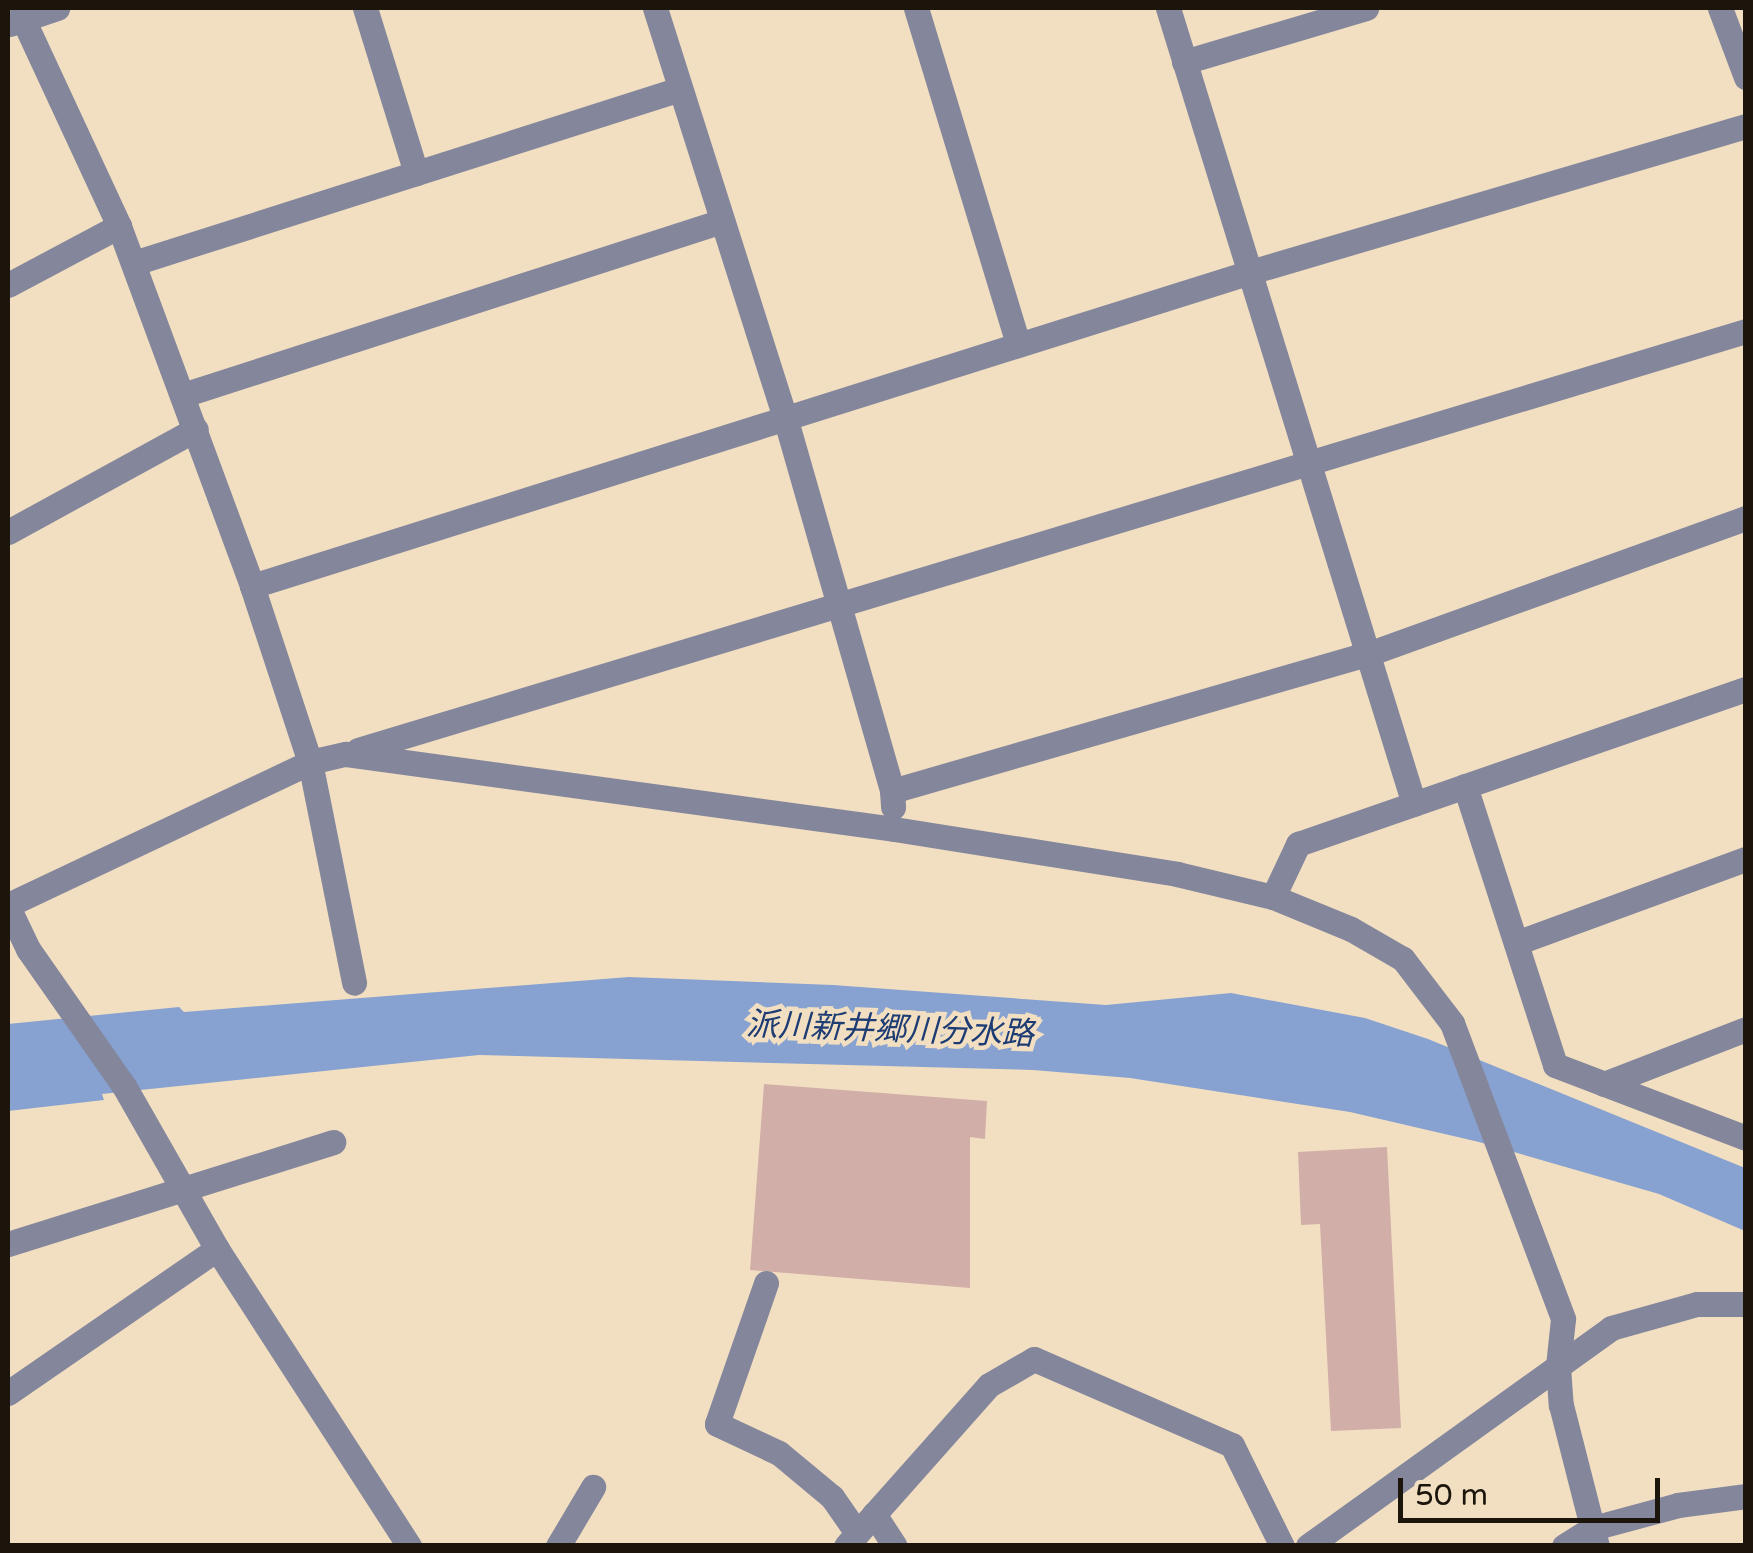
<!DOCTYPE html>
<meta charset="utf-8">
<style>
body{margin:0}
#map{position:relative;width:1753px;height:1553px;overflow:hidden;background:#f2dfc2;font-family:"Varela Round","Noto Sans JP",sans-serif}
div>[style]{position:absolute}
.water>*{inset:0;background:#87a2d0}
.building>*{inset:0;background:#d2aea9}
.minor>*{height:25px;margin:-12.5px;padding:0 12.5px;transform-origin:12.5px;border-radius:12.5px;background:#84869c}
span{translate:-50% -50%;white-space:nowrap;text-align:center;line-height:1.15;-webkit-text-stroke:9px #f2dfc2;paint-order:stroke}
.water-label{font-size:32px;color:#1d3c74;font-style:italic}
.frame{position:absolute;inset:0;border:10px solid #1c150b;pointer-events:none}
.scale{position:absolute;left:1398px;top:1478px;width:262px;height:45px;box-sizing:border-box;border:5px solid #1c150b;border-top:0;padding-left:12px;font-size:30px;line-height:35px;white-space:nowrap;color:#1c150b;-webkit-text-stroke:8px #f2dfc2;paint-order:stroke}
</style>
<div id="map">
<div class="water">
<div style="clip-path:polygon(629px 977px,833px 985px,1106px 1005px,1231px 993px,1365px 1018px,1428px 1039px,1745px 1168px,1745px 1231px,1659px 1194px,1479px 1142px,1350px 1112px,1130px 1078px,1033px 1070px,479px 1055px,102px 1094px,104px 1100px,8px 1111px,8px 1024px,179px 1007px,184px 1012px)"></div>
</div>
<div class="building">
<div style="clip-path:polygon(764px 1084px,987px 1101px,985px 1139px,970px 1137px,970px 1288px,750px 1270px)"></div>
<div style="clip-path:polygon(1387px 1147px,1401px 1428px,1331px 1431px,1320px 1224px,1301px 1225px,1298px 1152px)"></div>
</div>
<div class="minor">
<div style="left:22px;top:8px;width:11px;rotate:85deg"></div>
<div style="left:23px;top:19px;width:228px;rotate:65.1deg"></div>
<div style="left:119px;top:226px;width:384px;rotate:69.7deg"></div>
<div style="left:252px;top:586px;width:185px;rotate:71.8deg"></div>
<div style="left:310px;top:762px;width:225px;rotate:78.7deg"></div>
<div style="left:365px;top:8px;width:173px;rotate:72.8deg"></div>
<div style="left:655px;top:8px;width:429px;rotate:72.4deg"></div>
<div style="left:785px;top:417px;width:389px;rotate:74deg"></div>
<div style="left:892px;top:791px;width:16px;rotate:86deg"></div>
<div style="left:916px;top:8px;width:351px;rotate:73.1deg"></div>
<div style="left:1168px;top:8px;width:833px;rotate:72.83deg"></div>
<div style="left:1720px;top:8px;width:74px;rotate:69.4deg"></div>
<div style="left:10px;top:24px;width:50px;rotate:-18.8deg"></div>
<div style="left:1184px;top:62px;width:190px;rotate:-16.5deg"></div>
<div style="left:134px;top:263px;width:573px;rotate:-17.68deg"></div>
<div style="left:8px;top:285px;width:126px;rotate:-28deg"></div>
<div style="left:183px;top:395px;width:566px;rotate:-17.89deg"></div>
<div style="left:8px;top:532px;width:214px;rotate:-28.7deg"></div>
<div style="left:252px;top:586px;width:1043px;rotate:-17.46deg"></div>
<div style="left:1247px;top:273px;width:520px;rotate:-16.41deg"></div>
<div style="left:358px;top:750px;width:1450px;rotate:-16.8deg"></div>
<div style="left:1465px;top:786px;width:293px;rotate:72.1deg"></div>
<div style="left:1555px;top:1065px;width:204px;rotate:20.9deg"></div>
<div style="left:892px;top:791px;width:495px;rotate:-16.1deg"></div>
<div style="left:1368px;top:654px;width:402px;rotate:-19.8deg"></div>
<div style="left:1273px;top:897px;width:59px;rotate:-64.7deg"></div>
<div style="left:1298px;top:844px;width:474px;rotate:-19.1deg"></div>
<div style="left:8px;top:905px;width:334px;rotate:-25.3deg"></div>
<div style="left:310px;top:762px;width:37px;rotate:-13deg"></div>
<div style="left:346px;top:754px;width:553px;rotate:7.79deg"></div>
<div style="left:894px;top:829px;width:287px;rotate:9deg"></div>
<div style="left:1177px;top:874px;width:99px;rotate:13.5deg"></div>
<div style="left:1273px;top:897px;width:84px;rotate:22.3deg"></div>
<div style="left:1351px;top:929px;width:60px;rotate:30deg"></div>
<div style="left:1403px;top:959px;width:81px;rotate:52.6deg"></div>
<div style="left:1452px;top:1023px;width:316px;rotate:69.4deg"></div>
<div style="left:1563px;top:1319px;width:47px;rotate:96.1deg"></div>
<div style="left:1558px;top:1366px;width:39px;rotate:86deg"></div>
<div style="left:1561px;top:1405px;width:146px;rotate:75.7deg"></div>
<div style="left:8px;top:907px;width:47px;rotate:64.5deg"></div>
<div style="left:28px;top:949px;width:167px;rotate:55deg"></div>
<div style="left:124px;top:1086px;width:188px;rotate:60.3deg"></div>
<div style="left:217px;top:1249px;width:354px;rotate:57.1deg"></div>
<div style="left:1516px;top:943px;width:245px;rotate:-20.1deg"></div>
<div style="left:1604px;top:1084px;width:152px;rotate:-21.2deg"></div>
<div style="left:8px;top:1244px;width:341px;rotate:-17.4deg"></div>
<div style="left:766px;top:1283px;width:149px;rotate:109.2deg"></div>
<div style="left:717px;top:1424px;width:68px;rotate:25.1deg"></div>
<div style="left:779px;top:1453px;width:69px;rotate:39.7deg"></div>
<div style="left:832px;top:1497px;width:44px;rotate:55.2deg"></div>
<div style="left:8px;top:1393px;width:254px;rotate:-34.6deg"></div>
<div style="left:874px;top:1514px;width:38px;rotate:57deg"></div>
<div style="left:558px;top:1546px;width:69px;rotate:-59.3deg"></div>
<div style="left:846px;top:1546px;width:215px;rotate:-48.4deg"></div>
<div style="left:989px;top:1385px;width:52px;rotate:-30deg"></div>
<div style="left:1034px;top:1359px;width:216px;rotate:23.5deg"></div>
<div style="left:1232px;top:1445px;width:113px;rotate:63.7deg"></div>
<div style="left:1308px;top:1546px;width:373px;rotate:-35.7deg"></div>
<div style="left:1611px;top:1328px;width:89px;rotate:-15.6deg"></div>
<div style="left:1697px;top:1304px;width:49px"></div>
<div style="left:1564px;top:1546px;width:34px;rotate:-32deg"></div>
<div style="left:1593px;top:1528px;width:88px;rotate:-15.1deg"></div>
<div style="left:1678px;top:1505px;width:69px;rotate:-7.5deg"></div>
</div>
<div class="water-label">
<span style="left:890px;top:1030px;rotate:2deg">派川新井郷川分水路</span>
</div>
<div class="frame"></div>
<div class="scale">50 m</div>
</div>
